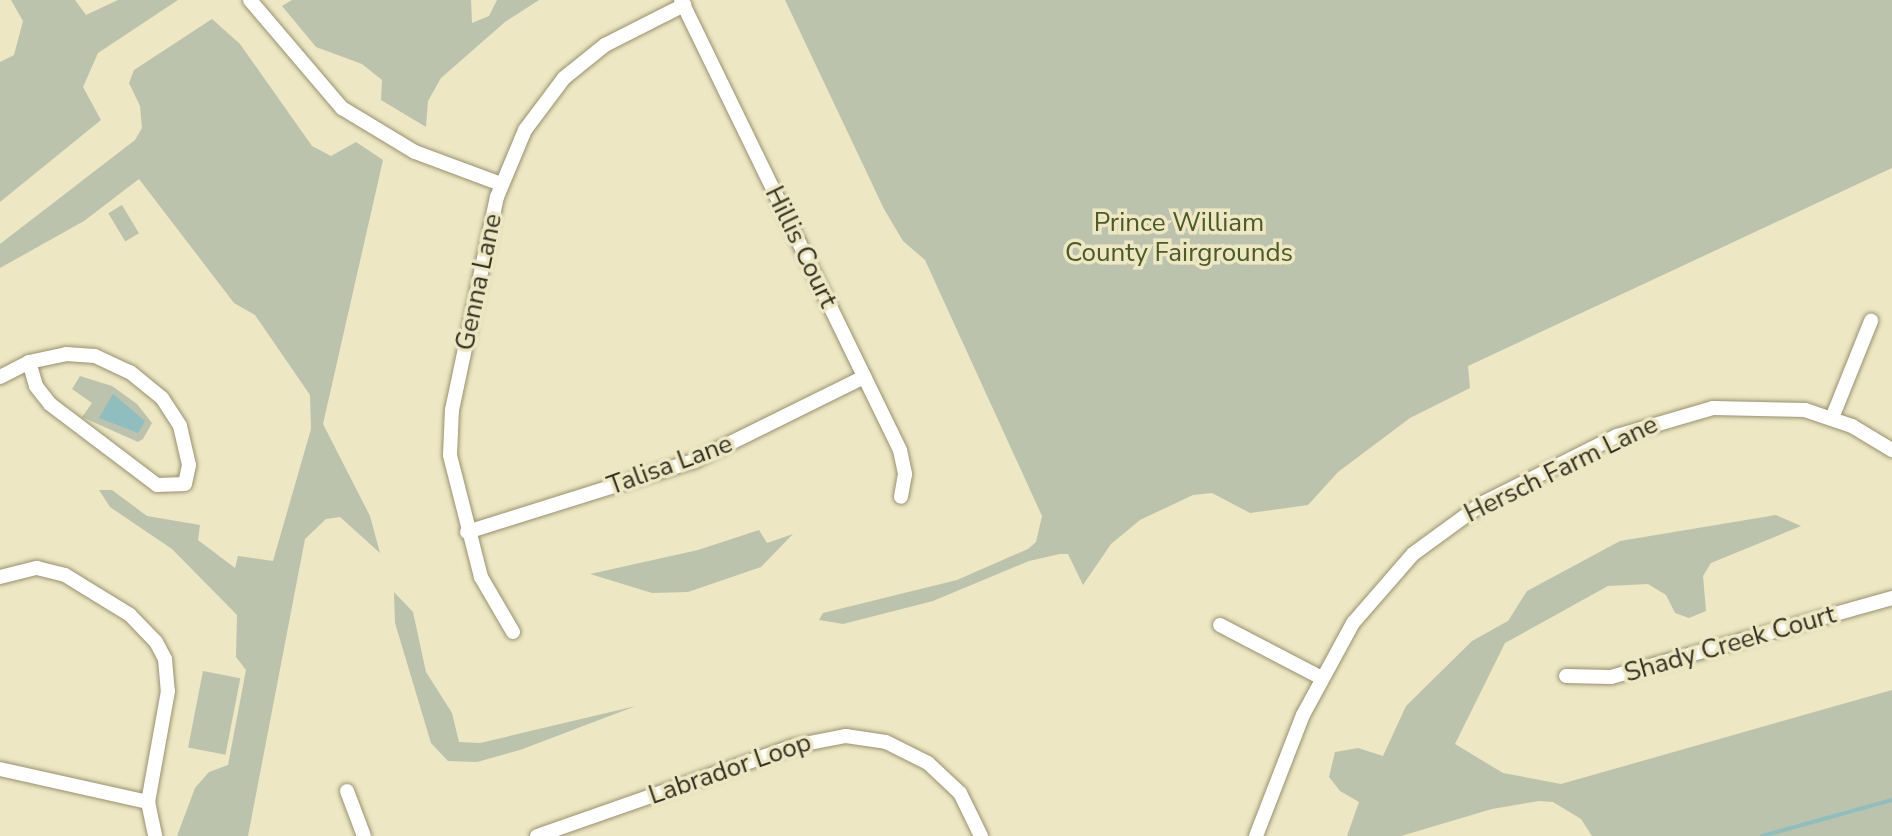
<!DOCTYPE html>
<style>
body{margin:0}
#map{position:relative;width:1892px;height:836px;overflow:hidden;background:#ede7c3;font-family:"Nunito Sans",sans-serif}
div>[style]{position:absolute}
.green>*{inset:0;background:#bbc3ad;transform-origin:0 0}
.water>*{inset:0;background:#90bebe}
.stream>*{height:4px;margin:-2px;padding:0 2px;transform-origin:2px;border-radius:2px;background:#90bebe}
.roads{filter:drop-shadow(0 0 2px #97916f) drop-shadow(0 0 2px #97916f)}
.street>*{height:14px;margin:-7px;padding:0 7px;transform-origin:7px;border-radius:7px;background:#fff}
span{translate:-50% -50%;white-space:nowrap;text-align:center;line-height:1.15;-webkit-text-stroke:7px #ede7c3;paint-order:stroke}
.park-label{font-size:26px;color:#4b5b26}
.street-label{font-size:26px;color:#333022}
</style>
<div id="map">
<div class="green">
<div style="clip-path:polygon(11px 0,75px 0,86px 15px,118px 0,178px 0,98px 53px,83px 87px,101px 120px,0 202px,0 62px,14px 55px,23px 21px)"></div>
<div style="clip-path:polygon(292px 0,471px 0,472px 23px,489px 16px,497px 0,539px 0,505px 22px,441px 78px,428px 101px,426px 127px,381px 100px,382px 80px,362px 64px,316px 47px,282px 6px)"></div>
<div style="clip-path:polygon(785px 0,1892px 0,1892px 168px,1468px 366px,1470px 388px,1410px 418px,1338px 472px,1308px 505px,1250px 513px,1212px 493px,1193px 495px,1140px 520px,1111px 544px,1083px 585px,1068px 554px,1060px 554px,1029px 561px,933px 601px,843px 624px,819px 620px,823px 613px,957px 580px,1028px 549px,1036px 542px,1042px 516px,925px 260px,903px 241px,884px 209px)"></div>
<div style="clip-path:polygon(212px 19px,240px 44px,312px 146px,331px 156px,356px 142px,383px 160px,323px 424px,370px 516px,380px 553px,340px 517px,326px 519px,305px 539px,248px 836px,177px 836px,195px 788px,209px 772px,228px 765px,246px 670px,236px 657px,237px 615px,172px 549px,110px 507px,99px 490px,112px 490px,147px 516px,200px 525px,198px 540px,235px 568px,238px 556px,273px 561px,311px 429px,310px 395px,255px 315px,234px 303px,139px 179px,84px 221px,0 268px,0 244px,135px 140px,142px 128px,140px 106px,129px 83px,134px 70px)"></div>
<div style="left:122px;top:205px;width:33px;height:16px;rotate:59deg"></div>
<div style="clip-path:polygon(80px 376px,112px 386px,137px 404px,152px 423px,143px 439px,138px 442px,82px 417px,92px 403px,72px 389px)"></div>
<div style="clip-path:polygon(1776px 515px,1801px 526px,1711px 563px,1703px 576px,1706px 611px,1689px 618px,1675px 613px,1666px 595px,1648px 584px,1608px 586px,1505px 643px,1455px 744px,1503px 773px,1561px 784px,1892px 690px,1892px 836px,1592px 836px,1581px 819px,1553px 802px,1539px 801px,1492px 809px,1401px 836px,1347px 836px,1359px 802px,1340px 791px,1329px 777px,1335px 752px,1358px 748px,1383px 756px,1406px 706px,1472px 641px,1508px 621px,1527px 591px,1620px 541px)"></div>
<div style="clip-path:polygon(759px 530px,767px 543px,793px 534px,761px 567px,688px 592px,652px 593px,590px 574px,698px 550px)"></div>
<div style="clip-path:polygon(394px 592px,413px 612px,426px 672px,452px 713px,459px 742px,480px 743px,636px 706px,520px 750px,477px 762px,448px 761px,431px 743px,395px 623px)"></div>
<div style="left:203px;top:671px;width:38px;height:78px;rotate:11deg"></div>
</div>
<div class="water">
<div style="clip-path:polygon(113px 394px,145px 421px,138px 433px,99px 418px)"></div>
</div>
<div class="stream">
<div style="left:1762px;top:836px;width:135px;rotate:-15.5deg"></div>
</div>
<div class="roads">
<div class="street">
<div style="left:250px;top:0;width:142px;rotate:49.6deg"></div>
<div style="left:342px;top:108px;width:85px;rotate:31.1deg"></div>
<div style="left:415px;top:152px;width:92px;rotate:20.4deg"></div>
<div style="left:681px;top:0;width:500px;rotate:64.05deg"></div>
<div style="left:900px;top:450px;width:25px;rotate:78deg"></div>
<div style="left:905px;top:474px;width:23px;rotate:100deg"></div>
<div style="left:0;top:377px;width:33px;rotate:-27deg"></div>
<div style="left:29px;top:362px;width:38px;rotate:-12deg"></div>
<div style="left:66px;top:354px;width:29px;rotate:4deg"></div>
<div style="left:95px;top:356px;width:38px;rotate:25deg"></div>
<div style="left:130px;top:372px;width:41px;rotate:39.1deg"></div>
<div style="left:162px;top:398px;width:33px;rotate:57deg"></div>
<div style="left:180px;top:426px;width:40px;rotate:77deg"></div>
<div style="left:189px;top:465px;width:19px;rotate:102deg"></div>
<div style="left:185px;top:484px;width:28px;rotate:178deg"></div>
<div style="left:157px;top:485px;width:134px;rotate:-142.9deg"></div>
<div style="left:50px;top:404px;width:23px;rotate:-128deg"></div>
<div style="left:36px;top:386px;width:25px;rotate:-106deg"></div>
<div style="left:1832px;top:418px;width:105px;rotate:-68.1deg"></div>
<div style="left:467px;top:532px;width:238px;rotate:-17.4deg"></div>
<div style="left:694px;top:461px;width:190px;rotate:-26.3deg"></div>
<div style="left:0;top:577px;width:38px;rotate:-14deg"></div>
<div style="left:37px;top:568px;width:29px;rotate:14deg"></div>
<div style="left:65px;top:575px;width:76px;rotate:31.6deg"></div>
<div style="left:130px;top:615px;width:37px;rotate:46deg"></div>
<div style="left:156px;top:642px;width:19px;rotate:62deg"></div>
<div style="left:165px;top:659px;width:32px;rotate:85deg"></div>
<div style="left:168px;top:691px;width:113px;rotate:100.2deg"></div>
<div style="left:148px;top:802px;width:35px;rotate:78deg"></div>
<div style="left:1220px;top:625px;width:113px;rotate:27.5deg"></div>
<div style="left:513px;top:632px;width:64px;rotate:-120.2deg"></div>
<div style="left:481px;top:577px;width:126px;rotate:-104.3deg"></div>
<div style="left:450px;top:455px;width:45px;rotate:-87.5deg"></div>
<div style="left:452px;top:410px;width:218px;rotate:-78.1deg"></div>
<div style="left:497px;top:197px;width:73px;rotate:-67.3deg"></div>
<div style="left:525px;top:130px;width:65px;rotate:-53.1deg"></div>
<div style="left:564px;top:78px;width:53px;rotate:-38.8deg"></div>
<div style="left:605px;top:45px;width:89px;rotate:-26.9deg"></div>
<div style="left:1566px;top:676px;width:45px;rotate:1.3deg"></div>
<div style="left:1611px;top:677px;width:292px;rotate:-15.7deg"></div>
<div style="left:0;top:769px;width:152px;rotate:12.6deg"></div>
<div style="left:347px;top:791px;width:48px;rotate:69.3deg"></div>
<div style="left:537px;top:836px;width:272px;rotate:-19.3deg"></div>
<div style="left:794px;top:746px;width:53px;rotate:-10.9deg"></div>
<div style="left:846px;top:736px;width:40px;rotate:8.5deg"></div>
<div style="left:886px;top:742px;width:47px;rotate:26.6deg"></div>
<div style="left:928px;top:763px;width:44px;rotate:43.2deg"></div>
<div style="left:960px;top:793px;width:48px;rotate:64deg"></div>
<div style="left:1256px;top:836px;width:130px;rotate:-68.8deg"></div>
<div style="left:1303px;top:715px;width:105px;rotate:-61.5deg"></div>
<div style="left:1353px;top:623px;width:91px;rotate:-49deg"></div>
<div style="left:1413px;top:554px;width:87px;rotate:-36.1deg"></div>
<div style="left:1483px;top:503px;width:150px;rotate:-26.6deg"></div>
<div style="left:1617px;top:436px;width:100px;rotate:-16.3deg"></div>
<div style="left:1713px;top:408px;width:92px;rotate:1.2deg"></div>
<div style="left:1805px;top:410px;width:50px;rotate:18.8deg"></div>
<div style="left:1852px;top:426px;width:47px;rotate:31deg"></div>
</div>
</div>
<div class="park-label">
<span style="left:1179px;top:238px">Prince William<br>County Fairgrounds</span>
</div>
<div class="street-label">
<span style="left:801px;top:247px;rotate:64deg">Hillis Court</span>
<span style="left:479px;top:282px;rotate:-78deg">Genna Lane</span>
<span style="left:670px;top:465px;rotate:-20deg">Talisa Lane</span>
<span style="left:1561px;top:469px;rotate:-26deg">Hersch Farm Lane</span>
<span style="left:1730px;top:644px;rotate:-16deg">Shady Creek Court</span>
<span style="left:730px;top:769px;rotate:-19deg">Labrador Loop</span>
</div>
</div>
